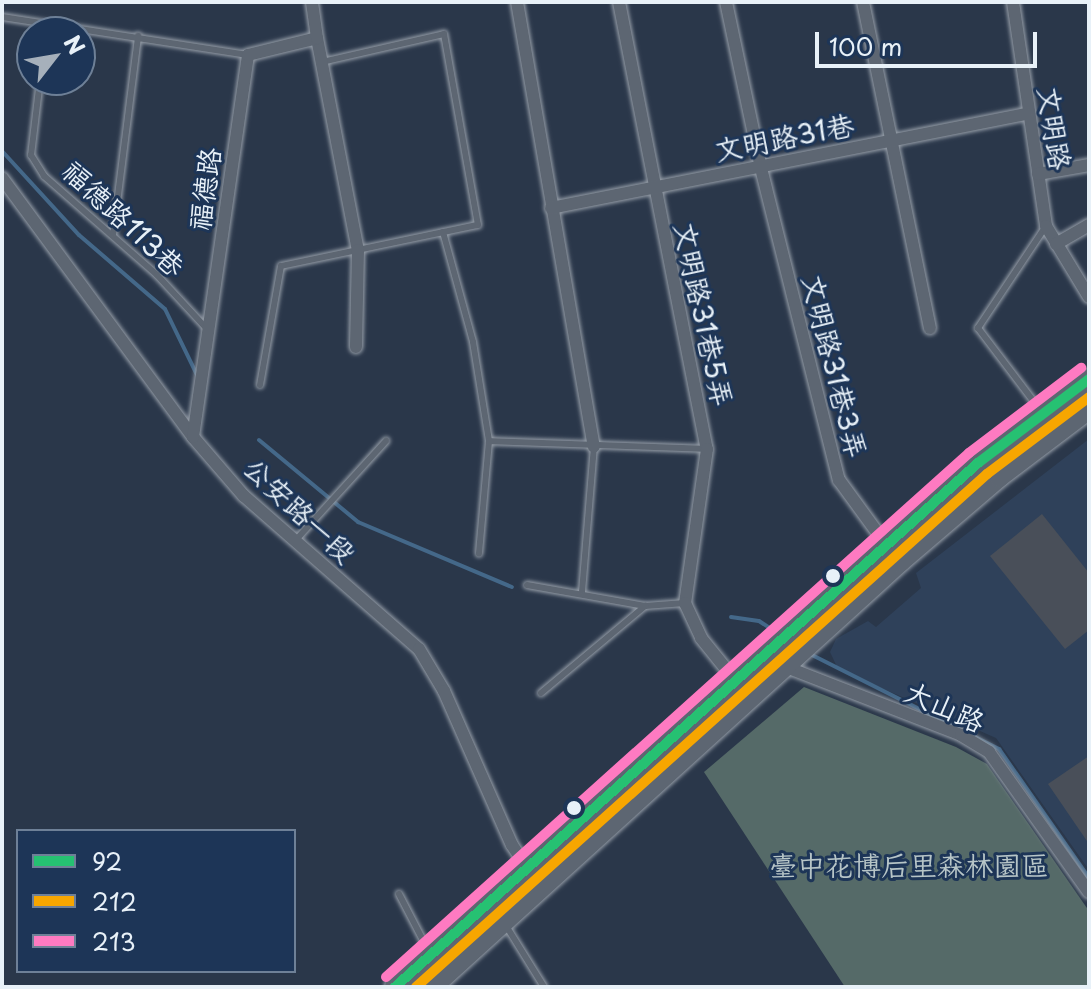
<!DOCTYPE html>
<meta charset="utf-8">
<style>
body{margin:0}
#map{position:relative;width:1091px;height:989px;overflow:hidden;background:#2a374a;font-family:"Playpen Sans","LXGW WenKai TC",sans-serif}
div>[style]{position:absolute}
.built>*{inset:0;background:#2f415a}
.green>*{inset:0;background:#556a68}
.stream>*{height:4px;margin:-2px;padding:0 2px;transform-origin:2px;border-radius:2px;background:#446889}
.building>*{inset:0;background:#494f59}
.roads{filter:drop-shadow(0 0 2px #959da7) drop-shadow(0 0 2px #959da7)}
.service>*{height:6px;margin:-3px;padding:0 3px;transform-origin:3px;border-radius:3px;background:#5d6672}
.minor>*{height:12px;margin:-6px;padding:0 6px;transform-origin:6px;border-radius:6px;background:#5d6672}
.primary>*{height:20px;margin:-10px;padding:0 10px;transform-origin:10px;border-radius:10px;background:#5d6672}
.bus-1>*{height:10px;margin:-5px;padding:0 5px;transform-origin:5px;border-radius:5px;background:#26c172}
.bus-2>*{height:10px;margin:-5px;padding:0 5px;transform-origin:5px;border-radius:5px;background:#f7a600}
.bus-3>*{height:10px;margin:-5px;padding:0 5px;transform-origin:5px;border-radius:5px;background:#fe7ac1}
.dots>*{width:22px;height:22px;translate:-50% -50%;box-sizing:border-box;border:4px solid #1d3557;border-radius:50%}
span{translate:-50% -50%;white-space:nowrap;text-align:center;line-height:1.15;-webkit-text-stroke:6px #1d3557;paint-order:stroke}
.street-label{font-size:28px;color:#e8f1f8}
.park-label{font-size:28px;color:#b7c5c7}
.frame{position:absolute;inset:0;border:4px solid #e8f1f8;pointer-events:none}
.legend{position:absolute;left:16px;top:829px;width:280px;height:144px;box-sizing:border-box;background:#1d3557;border:2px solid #6e8097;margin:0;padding:10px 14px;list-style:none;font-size:24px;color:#e8f1f8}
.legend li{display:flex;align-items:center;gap:16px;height:40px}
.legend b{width:40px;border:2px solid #6e8097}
.north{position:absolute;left:16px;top:16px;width:80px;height:80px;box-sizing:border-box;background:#1d3557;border:2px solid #6e8097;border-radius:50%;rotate:59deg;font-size:22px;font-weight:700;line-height:32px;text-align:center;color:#e8f1f8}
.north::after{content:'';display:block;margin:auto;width:28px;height:36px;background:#a6b0bb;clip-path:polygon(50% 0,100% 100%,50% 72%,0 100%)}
.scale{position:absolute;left:815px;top:32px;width:222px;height:36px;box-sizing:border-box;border:4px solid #e8f1f8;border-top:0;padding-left:10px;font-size:24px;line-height:28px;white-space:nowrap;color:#e8f1f8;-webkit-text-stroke:6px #1d3557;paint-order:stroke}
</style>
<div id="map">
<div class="built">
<div style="clip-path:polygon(1089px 439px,1089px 870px,996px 738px,838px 669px,830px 652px,836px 639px,868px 621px,876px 627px,921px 588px,916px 573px)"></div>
</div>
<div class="green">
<div style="clip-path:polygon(804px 687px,956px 747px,987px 764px,1089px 911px,1089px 987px,845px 987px,704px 772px)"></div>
</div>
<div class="stream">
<div style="left:2px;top:151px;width:114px;rotate:47.5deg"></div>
<div style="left:79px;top:235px;width:113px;rotate:40.7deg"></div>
<div style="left:165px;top:309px;width:76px;rotate:64.1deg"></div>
<div style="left:259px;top:440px;width:129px;rotate:39.6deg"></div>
<div style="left:358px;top:522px;width:167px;rotate:22.9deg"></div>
<div style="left:731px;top:617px;width:28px;rotate:8deg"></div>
<div style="left:759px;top:621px;width:24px;rotate:33deg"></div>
<div style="left:810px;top:654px;width:212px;rotate:26.7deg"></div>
<div style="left:999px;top:749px;width:157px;rotate:55.1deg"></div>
</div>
<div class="building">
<div style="clip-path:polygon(1042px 514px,1089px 573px,1089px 630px,1065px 649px,990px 556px)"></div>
<div style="clip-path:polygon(1089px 756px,1089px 844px,1048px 784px)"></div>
</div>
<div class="roads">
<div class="service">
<div style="left:2px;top:17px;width:249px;rotate:8.8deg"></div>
<div style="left:40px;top:80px;width:76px;rotate:96.8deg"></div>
<div style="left:31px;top:155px;width:25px;rotate:58deg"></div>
<div style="left:44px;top:176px;width:150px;rotate:41.2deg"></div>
<div style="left:157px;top:275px;width:74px;rotate:47.2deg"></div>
<div style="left:1046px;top:226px;width:123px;rotate:123.7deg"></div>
<div style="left:978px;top:328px;width:104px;rotate:52.8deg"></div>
<div style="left:1041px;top:411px;width:26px;rotate:21deg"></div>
<div style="left:443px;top:232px;width:114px;rotate:74.7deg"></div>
<div style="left:473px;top:342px;width:100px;rotate:80.8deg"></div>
<div style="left:489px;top:441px;width:113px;rotate:95.1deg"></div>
<div style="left:113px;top:235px;width:201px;rotate:-82.8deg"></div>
<div style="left:260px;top:385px;width:121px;rotate:-80deg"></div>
<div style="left:281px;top:266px;width:201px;rotate:-11.8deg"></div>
<div style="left:478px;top:225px;width:194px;rotate:-100.1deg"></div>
<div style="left:444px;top:34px;width:125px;rotate:167.1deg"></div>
<div style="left:489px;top:441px;width:218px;rotate:2.1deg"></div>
<div style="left:294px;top:542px;width:137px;rotate:-47.7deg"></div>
<div style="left:527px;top:585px;width:120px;rotate:10.1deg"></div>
<div style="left:645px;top:606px;width:40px;rotate:-4.3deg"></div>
<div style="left:582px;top:592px;width:146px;rotate:-85.3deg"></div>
<div style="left:541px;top:693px;width:136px;rotate:-39.9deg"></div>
<div style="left:399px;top:894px;width:63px;rotate:62.6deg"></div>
<div style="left:505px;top:924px;width:74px;rotate:58.2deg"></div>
</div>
<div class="minor">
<div style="left:517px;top:2px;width:451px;rotate:80.2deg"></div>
<div style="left:619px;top:2px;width:456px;rotate:78.9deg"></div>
<div style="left:707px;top:449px;width:156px;rotate:98.1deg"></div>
<div style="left:685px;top:603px;width:38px;rotate:65deg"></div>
<div style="left:701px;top:638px;width:60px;rotate:51deg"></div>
<div style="left:726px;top:2px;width:166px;rotate:78.1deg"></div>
<div style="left:760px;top:164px;width:326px;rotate:76deg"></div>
<div style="left:839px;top:480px;width:87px;rotate:53.9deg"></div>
<div style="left:863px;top:2px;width:333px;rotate:78.4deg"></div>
<div style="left:1013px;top:2px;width:226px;rotate:81.6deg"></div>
<div style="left:1046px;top:226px;width:83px;rotate:58.8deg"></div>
<div style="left:317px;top:38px;width:216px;rotate:79.1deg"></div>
<div style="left:358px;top:250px;width:97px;rotate:91.2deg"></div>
<div style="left:1038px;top:174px;width:52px;rotate:-10deg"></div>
<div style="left:2px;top:178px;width:322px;rotate:53.6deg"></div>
<div style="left:193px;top:437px;width:78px;rotate:49.2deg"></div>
<div style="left:244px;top:496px;width:232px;rotate:41.2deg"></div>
<div style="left:419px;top:649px;width:49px;rotate:59.2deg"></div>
<div style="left:444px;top:691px;width:168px;rotate:66.2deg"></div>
<div style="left:512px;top:845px;width:50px;rotate:56.3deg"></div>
<div style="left:551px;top:208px;width:485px;rotate:-11.2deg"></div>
<div style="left:1056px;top:244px;width:38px;rotate:-30deg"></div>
<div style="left:193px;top:437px;width:386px;rotate:-81.8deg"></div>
<div style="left:248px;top:55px;width:71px;rotate:-13.8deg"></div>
<div style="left:317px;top:38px;width:36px;rotate:-98deg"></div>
<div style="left:770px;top:652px;width:22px;rotate:43deg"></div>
<div style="left:786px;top:667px;width:188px;rotate:21.2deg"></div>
<div style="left:961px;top:735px;width:33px;rotate:31deg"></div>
<div style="left:989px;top:752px;width:172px;rotate:54.5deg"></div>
</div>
<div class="primary">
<div style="left:395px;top:987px;width:784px;rotate:-41.95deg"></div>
<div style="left:978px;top:463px;width:139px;rotate:-37.1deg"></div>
<div style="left:432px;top:987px;width:634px;rotate:-42.25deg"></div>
<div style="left:901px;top:561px;width:129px;rotate:-40.6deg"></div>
<div style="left:999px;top:477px;width:113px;rotate:-37.1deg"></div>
</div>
</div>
<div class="bus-1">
<div style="left:395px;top:987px;width:784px;rotate:-41.95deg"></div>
<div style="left:978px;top:463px;width:139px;rotate:-37.1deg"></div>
</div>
<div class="bus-2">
<div style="left:416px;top:987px;width:768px;rotate:-41.94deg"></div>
<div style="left:987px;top:474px;width:128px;rotate:-37deg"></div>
</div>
<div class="bus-3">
<div style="left:386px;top:977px;width:784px;rotate:-41.95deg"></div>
<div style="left:969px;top:453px;width:141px;rotate:-37.2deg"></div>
</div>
<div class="dots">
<div style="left:833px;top:576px;background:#e8f1f8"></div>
<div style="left:574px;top:808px;background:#e8f1f8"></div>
</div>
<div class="street-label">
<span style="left:1055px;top:128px;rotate:81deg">文明路</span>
<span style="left:784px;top:137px;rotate:-11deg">文明路31巷</span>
<span style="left:204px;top:189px;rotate:-82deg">福德路</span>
<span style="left:124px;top:218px;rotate:43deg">福德路113巷</span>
<span style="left:704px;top:314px;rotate:78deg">文明路31巷5弄</span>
<span style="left:835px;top:366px;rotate:76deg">文明路31巷3弄</span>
<span style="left:300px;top:510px;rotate:43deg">公安路一段</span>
<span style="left:945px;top:706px;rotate:24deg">大山路</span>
</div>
<div class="park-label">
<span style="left:909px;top:865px">臺中花博后里森林園區</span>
</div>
<div class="frame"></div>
<ul class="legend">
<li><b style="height:10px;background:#26c172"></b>92</li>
<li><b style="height:10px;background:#f7a600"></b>212</li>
<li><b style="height:10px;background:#fe7ac1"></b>213</li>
</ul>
<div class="north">N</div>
<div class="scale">100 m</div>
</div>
